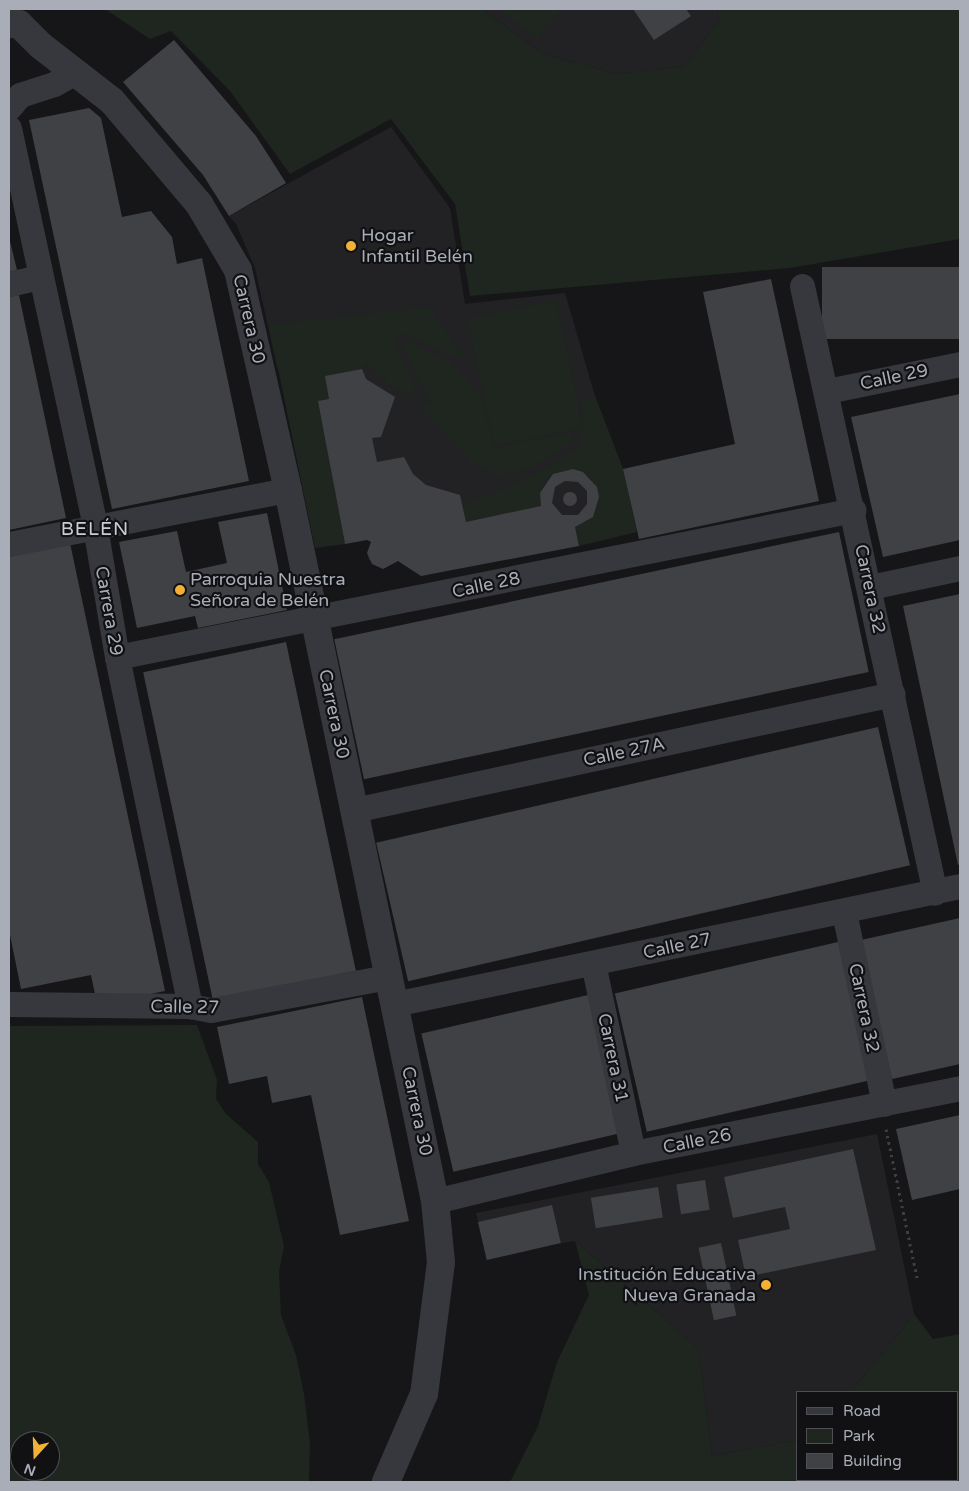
<!DOCTYPE html>
<meta charset="utf-8">
<style>
body{margin:0}
#map{position:relative;width:969px;height:1491px;overflow:hidden;background:#161618;font-family:"Varela Round",sans-serif}
div>[style]{position:absolute}
.built>*{inset:0;background:#222225}
.green>*{inset:0;background:#1e261f;transform-origin:0 0}
.building>*{inset:0;background:#404145;transform-origin:0 0}
.round{border-radius:50%}
.path>*{height:3px;margin-top:-1.5px;transform-origin:0;background:repeating-linear-gradient(90deg,#3d3f44 0 2.5px,transparent 0 6.5px)}
.minor>*{height:25px;margin:-12.5px;padding:0 12.5px;transform-origin:12.5px;border-radius:12.5px;background:#37383d}
.tertiary>*{height:28px;margin:-14px;padding:0 14px;transform-origin:14px;border-radius:14px;background:#37383d}
.dots>*{width:14px;height:14px;translate:-50% -50%;box-sizing:border-box;border:2px solid #111113;border-radius:50%}
span{translate:-50% -50%;white-space:nowrap;text-align:center;line-height:1.15;-webkit-text-stroke:4.5px #111113;paint-order:stroke}
.poi-label{font-size:18px;color:#a8adb8}
.left{translate:0 -50%;text-align:left}
.right{translate:-100% -50%;text-align:right}
.street-label{font-size:18px;color:#a8adb8}
.neighbourhood-label{font-size:19px;color:#c9ccd4;letter-spacing:1px}
.frame{position:absolute;inset:0;border:10px solid #a8adb8;pointer-events:none}
.legend{position:absolute;left:796px;top:1391px;width:162px;height:90px;box-sizing:border-box;background:#111113;border:1px solid #4d4f55;margin:0;padding:6px 9px;list-style:none;font-size:15px;color:#a8adb8}
.legend li{display:flex;align-items:center;gap:10px;height:25px}
.legend b{width:25px;border:1px solid #4d4f55}
.north{position:absolute;left:10px;top:1431px;width:50px;height:50px;box-sizing:border-box;background:#111113;border:1px solid #4d4f55;border-radius:50%;rotate:200deg;font-size:14px;font-weight:700;line-height:20px;text-align:center;color:#a8adb8}
.north::after{content:'';display:block;margin:auto;width:18px;height:22px;background:#f2b134;clip-path:polygon(50% 0,100% 100%,50% 72%,0 100%)}
</style>
<div id="map">
<div class="built">
<div style="clip-path:polygon(481px 9px,717px 9px,720px 20px,683px 67px,617px 74px,543px 54px)"></div>
<div style="clip-path:polygon(391px 127px,450px 208px,465px 304px,565px 293px,595px 396px,623px 469px,637px 532px,421px 576px,398px 561px,383px 569px,368px 559px,371px 542px,277px 367px,255px 268px,236px 224px,229px 216px)"></div>
<div style="clip-path:polygon(877px 1134px,914px 1314px,851px 1392px,798px 1392px,798px 1440px,712px 1456px,698px 1348px,575px 1241px,486px 1255px,476px 1213px)"></div>
</div>
<div class="green">
<div style="clip-path:polygon(105px 9px,481px 9px,543px 54px,617px 74px,683px 67px,720px 20px,717px 9px,960px 9px,960px 239px,790px 268px,470px 296px,455px 204px,391px 119px,290px 174px,230px 91px,171px 31px,150px 39px)"></div>
<div style="clip-path:polygon(498px 9px,561px 9px,537px 39px)"></div>
<div style="left:556px;top:300px;width:130px;height:91px;rotate:78deg"></div>
<div style="clip-path:polygon(429px 307px,464px 356px,458px 358px,404px 334px,398px 337px,396px 344px,418px 397px,391px 386px,366px 363px,362px 369px,325px 377px,329px 399px,318px 401px,345px 544px,315px 548px,269px 325px)"></div>
<div style="clip-path:polygon(404px 339px,451px 363px,481px 395px,494px 448px,568px 433px,575px 441px,531px 468px,500px 476px,473px 465px,418px 406px,430px 403px,402px 345px)"></div>
<div style="clip-path:polygon(595px 396px,623px 469px,637px 532px,579px 546px,575px 527px,593px 517px,599px 497px,591px 478px,573px 469px,553px 474px,545px 481px,540px 493px,541px 506px,466px 522px,463px 507px,535px 474px,583px 444px,581px 435px,573px 431px,586px 428px,581px 405px)"></div>
<div style="clip-path:polygon(evenodd,197px 1025px,217px 1080px,216px 1099px,226px 1114px,258px 1142px,258px 1164px,269px 1182px,284px 1246px,279px 1272px,281px 1315px,296px 1355px,304px 1394px,310px 1443px,309px 1482px,9px 1482px,9px 1026px,197px 1025px,20px 1441px,50px 1441px,50px 1471px,20px 1471px,20px 1441px)"></div>
<div style="clip-path:polygon(575px 1241px,698px 1348px,712px 1456px,798px 1440px,798px 1480px,958px 1480px,958px 1392px,851px 1392px,914px 1314px,933px 1339px,960px 1334px,960px 1482px,510px 1482px,538px 1426px,557px 1362px,589px 1295px)"></div>
</div>
<div class="building">
<div style="clip-path:polygon(633px 9px,686px 9px,691px 16px,654px 40px)"></div>
<div style="clip-path:polygon(174px 40px,256px 136px,286px 183px,229px 216px,203px 175px,123px 82px)"></div>
<div style="clip-path:polygon(89px 108px,101px 118px,122px 217px,151px 211px,172px 237px,177px 264px,202px 258px,249px 481px,112px 509px,29px 120px)"></div>
<div style="clip-path:polygon(9px 237px,17px 270px,9px 272px)"></div>
<div style="left:960px;top:267px;width:72px;height:138px;rotate:90deg"></div>
<div style="clip-path:polygon(771px 279px,819px 501px,639px 539px,623px 469px,735px 444px,703px 292px)"></div>
<div style="clip-path:polygon(19px 295px,66px 518px,9px 530px,9px 297px)"></div>
<div style="clip-path:polygon(evenodd,362px 369px,366px 379px,395px 397px,381px 437px,372px 438px,377px 462px,404px 457px,413px 474px,426px 485px,460px 495px,466px 522px,541px 506px,540px 493px,553px 474px,573px 469px,583px 472px,597px 487px,599px 497px,593px 517px,575px 527px,579px 546px,421px 576px,398px 561px,383px 569px,372px 564px,367px 553px,371px 542px,367px 540px,345px 544px,318px 401px,329px 399px,325px 376px,362px 369px,565px 481px,578px 482px,587px 491px,587px 504px,578px 515px,562px 515px,552px 503px,555px 487px,565px 481px)"></div>
<div style="clip-path:polygon(960px 394px,960px 540px,883px 557px,851px 417px)"></div>
<div class="round" style="left:563px;top:492px;width:14px;height:14px"></div>
<div style="clip-path:polygon(267px 513px,287px 610px,198px 628px,195px 616px,137px 628px,119px 542px,177px 531px,186px 572px,227px 563px,218px 522px)"></div>
<div style="left:839px;top:532px;width:143px;height:516px;rotate:78deg"></div>
<div style="clip-path:polygon(70px 543px,165px 991px,131px 998px,95px 994px,91px 975px,21px 989px,9px 930px,9px 556px)"></div>
<div style="clip-path:polygon(960px 594px,960px 864px,958px 865px,903px 606px)"></div>
<div style="left:286px;top:642px;width:336px;height:146px;rotate:78deg"></div>
<div style="left:878px;top:727px;width:142px;height:515px;rotate:77deg"></div>
<div style="clip-path:polygon(960px 918px,960px 1064px,892px 1079px,861px 940px)"></div>
<div style="left:838px;top:942px;width:142px;height:229px;rotate:77deg"></div>
<div style="left:588px;top:995px;width:142px;height:171px;rotate:77deg"></div>
<div style="clip-path:polygon(362px 997px,409px 1221px,340px 1235px,311px 1095px,272px 1103px,267px 1076px,229px 1084px,217px 1027px)"></div>
<div style="clip-path:polygon(960px 1115px,960px 1189px,912px 1200px,896px 1129px)"></div>
<div style="clip-path:polygon(853px 1149px,876px 1250px,746px 1277px,738px 1240px,790px 1229px,785px 1207px,733px 1218px,724px 1177px)"></div>
<div style="left:705px;top:1180px;width:30px;height:29px;rotate:81deg"></div>
<div style="left:658px;top:1187px;width:31px;height:68px;rotate:81deg"></div>
<div style="left:552px;top:1205px;width:39px;height:76px;rotate:77deg"></div>
<div style="left:721px;top:1243px;width:74px;height:23px;rotate:78deg"></div>
</div>
<div class="path">
<div style="left:886px;top:1129px;width:152px;rotate:78.2deg"></div>
</div>
<div class="minor">
<div style="left:9px;top:108px;width:17px;rotate:-50deg"></div>
<div style="left:20px;top:95px;width:36px;rotate:-18deg"></div>
<div style="left:54px;top:84px;width:26px;rotate:-29deg"></div>
<div style="left:9px;top:128px;width:408px;rotate:77.8deg"></div>
<div style="left:95px;top:527px;width:132px;rotate:80.4deg"></div>
<div style="left:117px;top:657px;width:357px;rotate:78.2deg"></div>
<div style="left:9px;top:284px;width:32px;rotate:-13deg"></div>
<div style="left:802px;top:286px;width:621px;rotate:77.64deg"></div>
<div style="left:827px;top:391px;width:136px;rotate:-11.5deg"></div>
<div style="left:9px;top:544px;width:284px;rotate:-11deg"></div>
<div style="left:870px;top:587px;width:92px;rotate:-11.9deg"></div>
<div style="left:117px;top:657px;width:751px;rotate:-11.29deg"></div>
<div style="left:354px;top:810px;width:551px;rotate:-12.15deg"></div>
<div style="left:844px;top:912px;width:196px;rotate:78.2deg"></div>
<div style="left:593px;top:963px;width:194px;rotate:78.1deg"></div>
<div style="left:9px;top:1004px;width:181px;rotate:0.6deg"></div>
<div style="left:190px;top:1006px;width:21px;rotate:11deg"></div>
<div style="left:211px;top:1010px;width:180px;rotate:-10.6deg"></div>
<div style="left:394px;top:1004px;width:578px;rotate:-11.78deg"></div>
<div style="left:435px;top:1201px;width:204px;rotate:-13.6deg"></div>
<div style="left:633px;top:1153px;width:333px;rotate:-11.2deg"></div>
</div>
<div class="tertiary">
<div style="left:9px;top:24px;width:10px"></div>
<div style="left:19px;top:24px;width:30px;rotate:45deg"></div>
<div style="left:40px;top:45px;width:91px;rotate:37.9deg"></div>
<div style="left:112px;top:101px;width:135px;rotate:49.8deg"></div>
<div style="left:199px;top:204px;width:77px;rotate:59.4deg"></div>
<div style="left:238px;top:270px;width:226px;rotate:77.2deg"></div>
<div style="left:288px;top:490px;width:726px;rotate:78.32deg"></div>
<div style="left:435px;top:1201px;width:61px;rotate:84.4deg"></div>
<div style="left:441px;top:1262px;width:133px;rotate:97.3deg"></div>
<div style="left:424px;top:1394px;width:96px;rotate:113.4deg"></div>
</div>
<div class="dots">
<div style="left:351px;top:246px;background:#f2b134"></div>
<div style="left:180px;top:590px;background:#f2b134"></div>
<div style="left:766px;top:1285px;background:#f2b134"></div>
</div>
<div class="poi-label">
<span class="left" style="left:361px;top:246px">Hogar<br>Infantil Belén</span>
<span class="left" style="left:190px;top:590px">Parroquia Nuestra<br>Señora de Belén</span>
<span class="right" style="left:756px;top:1285px">Institución Educativa<br>Nueva Granada</span>
</div>
<div class="street-label">
<span style="left:249px;top:319px;rotate:77deg">Carrera 30</span>
<span style="left:894px;top:377px;rotate:-12deg">Calle 29</span>
<span style="left:486px;top:585px;rotate:-12deg">Calle 28</span>
<span style="left:870px;top:589px;rotate:78deg">Carrera 32</span>
<span style="left:109px;top:611px;rotate:80deg">Carrera 29</span>
<span style="left:334px;top:714px;rotate:78deg">Carrera 30</span>
<span style="left:624px;top:752px;rotate:-12deg">Calle 27A</span>
<span style="left:677px;top:946px;rotate:-12deg">Calle 27</span>
<span style="left:185px;top:1007px;rotate:1deg">Calle 27</span>
<span style="left:864px;top:1008px;rotate:78deg">Carrera 32</span>
<span style="left:613px;top:1058px;rotate:78deg">Carrera 31</span>
<span style="left:417px;top:1111px;rotate:78deg">Carrera 30</span>
<span style="left:697px;top:1141px;rotate:-11deg">Calle 26</span>
</div>
<div class="neighbourhood-label">
<span style="left:95px;top:530px">BELÉN</span>
</div>
<div class="frame"></div>
<ul class="legend">
<li><b style="height:6px;background:#37383d"></b>Road</li>
<li><b style="height:14px;background:#1e261f"></b>Park</li>
<li><b style="height:14px;background:#404145"></b>Building</li>
</ul>
<div class="north">N</div>
</div>
